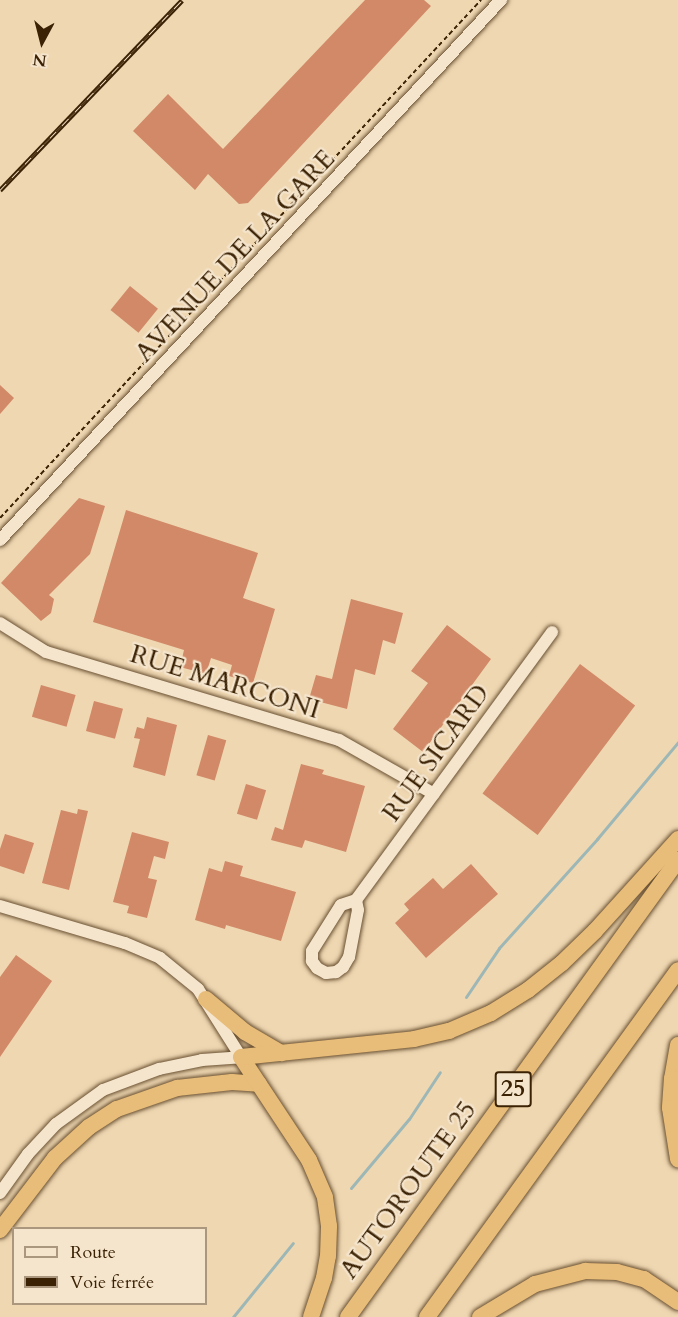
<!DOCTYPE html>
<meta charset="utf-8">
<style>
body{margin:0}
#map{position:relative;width:678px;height:1317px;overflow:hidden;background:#efd7b2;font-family:Cardo,serif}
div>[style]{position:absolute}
.stream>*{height:3px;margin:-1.5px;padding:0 1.5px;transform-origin:1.5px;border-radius:1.5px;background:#9db7b6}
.building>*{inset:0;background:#d18967;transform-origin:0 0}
.path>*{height:2px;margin-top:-1px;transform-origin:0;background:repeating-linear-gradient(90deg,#3b2204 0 4.5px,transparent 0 7.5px)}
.roads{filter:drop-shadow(0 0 2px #684f30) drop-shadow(0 0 2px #684f30)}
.minor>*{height:12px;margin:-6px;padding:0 6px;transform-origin:6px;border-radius:6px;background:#f5e5cd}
.highway>*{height:16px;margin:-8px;padding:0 8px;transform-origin:8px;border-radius:8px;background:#e8bc79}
.rail>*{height:5px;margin-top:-2.5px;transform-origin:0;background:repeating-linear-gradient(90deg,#f5e5cd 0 9px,#3b2204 0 18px);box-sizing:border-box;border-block:2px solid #3b2204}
span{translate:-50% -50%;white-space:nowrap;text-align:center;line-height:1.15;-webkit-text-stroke:4.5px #f5e5cd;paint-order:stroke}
.shield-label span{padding:2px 4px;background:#f5e5cd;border:2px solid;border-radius:4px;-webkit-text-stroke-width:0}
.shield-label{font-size:24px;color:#3b2204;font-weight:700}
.street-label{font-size:26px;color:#3b2204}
.legend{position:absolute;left:12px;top:1227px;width:195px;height:78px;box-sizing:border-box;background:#f5e5cd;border:2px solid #ab977d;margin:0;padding:8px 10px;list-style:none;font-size:18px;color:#3b2204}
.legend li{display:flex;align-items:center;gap:12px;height:30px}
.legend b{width:30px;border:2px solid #ab977d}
.north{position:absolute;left:12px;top:12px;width:60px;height:60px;-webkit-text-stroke:4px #f5e5cd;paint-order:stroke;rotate:187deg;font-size:16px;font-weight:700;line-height:24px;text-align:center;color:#3b2204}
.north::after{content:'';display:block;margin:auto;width:21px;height:27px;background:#3b2204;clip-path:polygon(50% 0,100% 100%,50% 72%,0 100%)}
</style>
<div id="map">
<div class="stream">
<div style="left:466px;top:997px;width:59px;rotate:-56deg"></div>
<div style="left:499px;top:948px;width:147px;rotate:-48deg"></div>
<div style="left:597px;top:839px;width:126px;rotate:-50.1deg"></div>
<div style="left:351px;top:1188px;width:90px;rotate:-50deg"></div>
<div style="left:409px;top:1119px;width:56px;rotate:-56.6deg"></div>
<div style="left:233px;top:1317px;width:95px;rotate:-51deg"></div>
</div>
<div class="building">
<div style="clip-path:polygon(365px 0,424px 0,431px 6px,248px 203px,239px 204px,208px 174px,195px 190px,133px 131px,168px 94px,223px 149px)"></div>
<div style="left:130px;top:286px;width:36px;height:31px;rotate:39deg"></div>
<div style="clip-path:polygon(0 385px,14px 398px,0 414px)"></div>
<div style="clip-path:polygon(79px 498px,105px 506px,90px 554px,49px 595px,54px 599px,51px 613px,41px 621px,1px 583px)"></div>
<div style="clip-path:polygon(126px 510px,258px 553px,243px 598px,275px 609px,253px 683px,229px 676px,232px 665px,211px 658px,206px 674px,180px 667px,184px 650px,93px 622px)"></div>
<div style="clip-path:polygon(351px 599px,403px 613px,395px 644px,383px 640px,375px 675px,355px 669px,347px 709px,309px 699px,316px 675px,332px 679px)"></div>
<div style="clip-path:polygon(447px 625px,491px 659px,423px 752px,393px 729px,428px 683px,411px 671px)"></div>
<div style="left:580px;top:664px;width:69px;height:162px;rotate:37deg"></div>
<div style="left:41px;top:685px;width:36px;height:33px;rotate:16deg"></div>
<div style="left:94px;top:701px;width:30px;height:31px;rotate:15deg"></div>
<div style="clip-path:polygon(147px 717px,177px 725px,165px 776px,133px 767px,140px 739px,134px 738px,137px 727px,144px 729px)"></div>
<div style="left:208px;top:735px;width:19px;height:42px;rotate:16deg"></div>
<div style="clip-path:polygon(301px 764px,324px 770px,322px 774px,365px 786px,346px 852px,305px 840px,302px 848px,271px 840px,275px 827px,283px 830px)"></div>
<div style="left:246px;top:784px;width:21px;height:31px;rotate:17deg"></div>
<div style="clip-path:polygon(78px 809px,88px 811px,69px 890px,42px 883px,61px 810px,77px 814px)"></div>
<div style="clip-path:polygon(132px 832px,169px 842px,165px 859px,154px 856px,148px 878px,157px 880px,147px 918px,127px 913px,129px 906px,113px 902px)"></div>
<div style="clip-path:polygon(5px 834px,34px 843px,24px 874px,0 866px,0 849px)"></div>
<div style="clip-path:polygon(225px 861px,243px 866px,240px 876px,296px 892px,281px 941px,226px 925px,225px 929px,195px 920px,209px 868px,222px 872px)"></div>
<div style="clip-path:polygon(471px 864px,498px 894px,426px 958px,395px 923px,409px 910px,404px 904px,433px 878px,443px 889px)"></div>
<div style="clip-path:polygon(16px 955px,52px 981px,0 1057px,0 977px)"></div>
</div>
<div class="path">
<div style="left:0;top:518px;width:707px;rotate:-47.12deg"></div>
</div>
<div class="roads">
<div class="minor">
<div style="left:0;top:540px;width:737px;rotate:-47.15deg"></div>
<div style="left:0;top:623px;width:54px;rotate:32.2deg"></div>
<div style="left:46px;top:652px;width:306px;rotate:16.7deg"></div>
<div style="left:339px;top:740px;width:109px;rotate:29.6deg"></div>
<div style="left:356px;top:900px;width:10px;rotate:79deg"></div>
<div style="left:358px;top:910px;width:48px;rotate:100.8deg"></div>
<div style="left:349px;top:957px;width:12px;rotate:121deg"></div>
<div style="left:343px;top:967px;width:9px;rotate:144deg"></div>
<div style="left:336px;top:972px;width:10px;rotate:174deg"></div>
<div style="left:326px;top:973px;width:10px;rotate:-151deg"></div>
<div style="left:317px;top:968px;width:9px;rotate:-126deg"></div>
<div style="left:312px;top:961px;width:10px;rotate:-90deg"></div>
<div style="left:312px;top:951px;width:54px;rotate:-57.8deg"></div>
<div style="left:341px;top:905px;width:16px;rotate:-18deg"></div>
<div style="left:356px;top:900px;width:332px;rotate:-53.8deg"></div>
<div style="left:0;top:906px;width:130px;rotate:16.5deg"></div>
<div style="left:125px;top:943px;width:38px;rotate:23deg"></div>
<div style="left:160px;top:958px;width:49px;rotate:39.2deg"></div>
<div style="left:198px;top:989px;width:80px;rotate:57.7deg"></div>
<div style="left:0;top:1193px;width:48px;rotate:-54.3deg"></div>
<div style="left:28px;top:1154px;width:41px;rotate:-47deg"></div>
<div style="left:56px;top:1124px;width:58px;rotate:-35.9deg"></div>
<div style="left:103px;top:1090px;width:60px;rotate:-20.6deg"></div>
<div style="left:159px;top:1069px;width:44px;rotate:-11.8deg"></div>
<div style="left:202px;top:1060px;width:39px;rotate:-4deg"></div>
</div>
<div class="highway">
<div style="left:206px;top:999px;width:51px;rotate:40.2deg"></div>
<div style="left:245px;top:1032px;width:42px;rotate:30.3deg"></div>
<div style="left:678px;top:1045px;width:34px;rotate:100deg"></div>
<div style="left:672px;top:1078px;width:30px;rotate:94deg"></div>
<div style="left:670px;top:1108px;width:52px;rotate:81.1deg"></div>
<div style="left:0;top:1230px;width:91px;rotate:-52.6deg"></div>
<div style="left:55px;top:1158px;width:46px;rotate:-42.4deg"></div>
<div style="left:89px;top:1127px;width:33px;rotate:-33deg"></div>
<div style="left:117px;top:1109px;width:64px;rotate:-19.3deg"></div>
<div style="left:177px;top:1088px;width:55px;rotate:-6.2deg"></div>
<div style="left:232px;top:1082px;width:27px;rotate:4deg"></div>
<div style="left:311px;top:1317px;width:41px;rotate:-71.6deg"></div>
<div style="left:324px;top:1278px;width:22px;rotate:-80deg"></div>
<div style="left:328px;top:1256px;width:30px;rotate:-88deg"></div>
<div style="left:329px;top:1226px;width:29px;rotate:-98deg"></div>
<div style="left:325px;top:1197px;width:40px;rotate:-113.4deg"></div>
<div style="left:309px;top:1160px;width:123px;rotate:-123.4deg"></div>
<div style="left:241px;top:1057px;width:174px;rotate:-5.9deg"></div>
<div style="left:414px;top:1039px;width:36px;rotate:-13deg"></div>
<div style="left:449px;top:1031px;width:46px;rotate:-23.2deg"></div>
<div style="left:491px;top:1013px;width:44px;rotate:-31.9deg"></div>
<div style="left:528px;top:990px;width:43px;rotate:-38.5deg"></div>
<div style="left:562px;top:963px;width:46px;rotate:-44.1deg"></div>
<div style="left:595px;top:931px;width:124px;rotate:-47.9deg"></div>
<div style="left:348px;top:1317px;width:564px;rotate:-54.17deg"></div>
<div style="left:427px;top:1317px;width:428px;rotate:-54.1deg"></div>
<div style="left:480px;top:1317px;width:64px;rotate:-31deg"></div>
<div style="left:535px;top:1284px;width:52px;rotate:-14.6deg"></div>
<div style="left:585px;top:1271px;width:32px;rotate:2deg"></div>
<div style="left:617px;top:1272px;width:28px;rotate:15deg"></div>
<div style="left:644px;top:1279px;width:41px;rotate:34.1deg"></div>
</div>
</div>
<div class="rail">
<div style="left:0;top:190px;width:263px;rotate:-46.2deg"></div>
</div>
<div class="shield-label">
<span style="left:513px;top:1089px">25</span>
</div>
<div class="street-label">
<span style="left:235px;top:256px;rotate:-47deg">AVENUE DE LA GARE</span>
<span style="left:225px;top:682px;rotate:17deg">RUE MARCONI</span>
<span style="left:436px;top:753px;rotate:-54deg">RUE SICARD</span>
<span style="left:408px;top:1190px;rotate:-54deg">AUTOROUTE 25</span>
</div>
<ul class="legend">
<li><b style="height:8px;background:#f5e5cd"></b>Route</li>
<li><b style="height:8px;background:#3b2204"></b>Voie ferrée</li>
</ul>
<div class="north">N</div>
</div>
